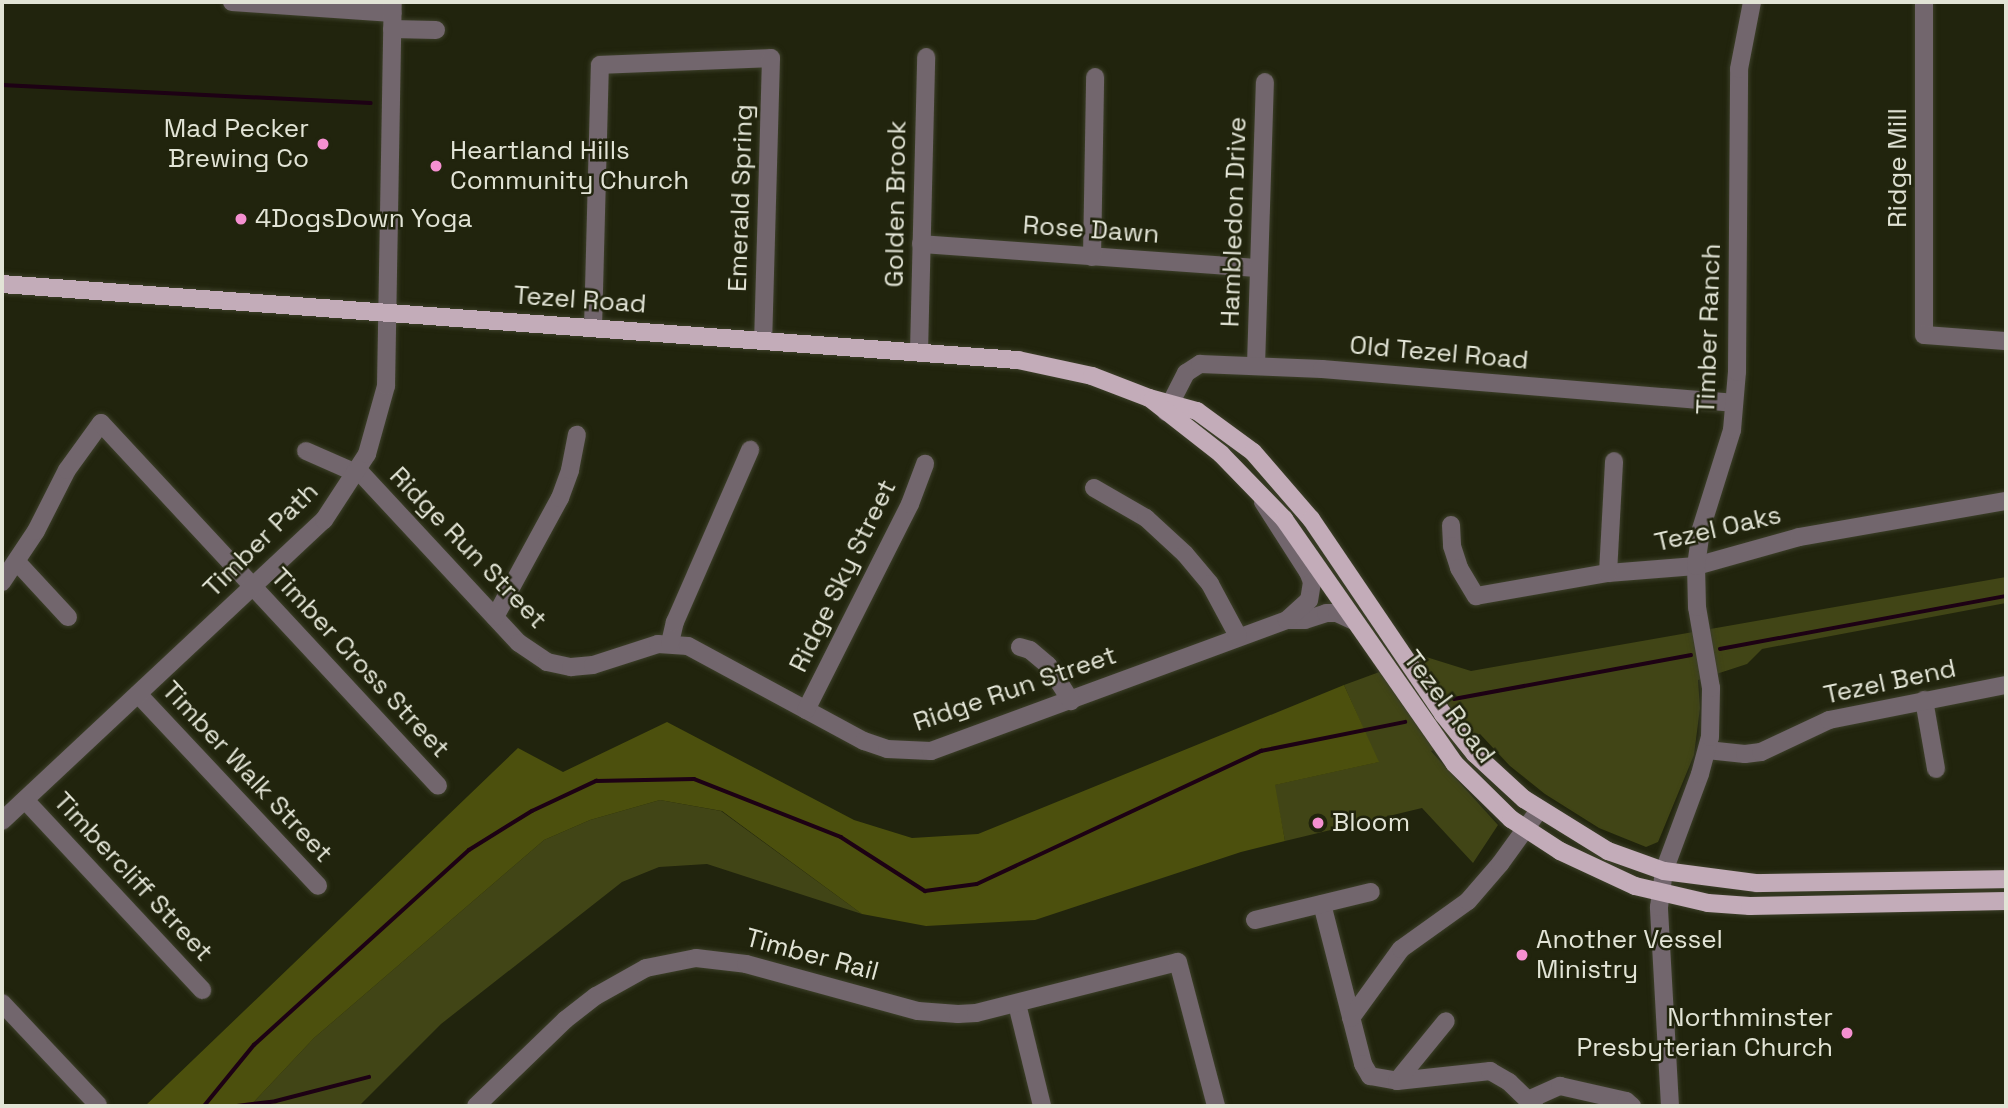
<!DOCTYPE html>
<style>
body{margin:0}
#map{position:relative;width:2008px;height:1108px;overflow:hidden;background:#21240d;font-family:"Space Grotesk",sans-serif}
div>[style]{position:absolute}
.green>*{inset:0;background:#414516}
.forest>*{inset:0;background:#4c500d}
.stream>*{height:3.5px;margin:-1.75px;padding:0 1.75px;transform-origin:1.75px;border-radius:1.75px;background:#1d0114}
.roads{filter:drop-shadow(0 0 2px #3c3f29) drop-shadow(0 0 2px #3c3f29)}
.minor>*{height:18px;margin:-9px;padding:0 9px;transform-origin:9px;border-radius:9px;background:#72666d}
.major>*{height:18px;margin:-9px;padding:0 9px;transform-origin:9px;border-radius:9px;background:#c3acb9}
.dots>*{width:19px;height:19px;translate:-50% -50%;box-sizing:border-box;border:4px solid #21240d;border-radius:50%}
span{translate:-50% -50%;white-space:nowrap;text-align:center;line-height:1.15;-webkit-text-stroke:5px #21240d;paint-order:stroke}
.poi-label{font-size:26px;color:#e2e4d6}
.right{translate:-100% -50%;text-align:right}
.left{translate:0 -50%;text-align:left}
.street-label{font-size:26px;color:#e2e4d6}
.frame{position:absolute;inset:0;border:4px solid #e2e4d6;pointer-events:none}
</style>
<div id="map">
<div class="green">
<div style="clip-path:polygon(2006px 577px,2006px 603px,1762px 649px,1747px 664px,1698px 680px,1700px 708px,1694px 755px,1658px 842px,1646px 847px,1599px 828px,1545px 794px,1510px 766px,1480px 734px,1431px 751px,1498px 825px,1473px 863px,1422px 808px,1285px 841px,1274px 785px,1378px 762px,1344px 685px,1423px 656px,1471px 671px)"></div>
<div style="clip-path:polygon(660px 800px,721px 811px,862px 914px,707px 864px,659px 867px,622px 882px,441px 1024px,359px 1106px,250px 1106px,314px 1038px,544px 840px,590px 820px)"></div>
</div>
<div class="forest">
<div style="clip-path:polygon(1344px 685px,1379px 762px,1275px 785px,1285px 841px,1241px 852px,1035px 920px,926px 926px,862px 914px,722px 811px,660px 800px,590px 820px,544px 840px,314px 1038px,250px 1106px,145px 1106px,518px 748px,563px 772px,667px 722px,854px 820px,912px 838px,978px 834px)"></div>
</div>
<div class="stream">
<div style="left:2px;top:85px;width:369px;rotate:2.8deg"></div>
<div style="left:1720px;top:649px;width:291px;rotate:-10.5deg"></div>
<div style="left:1454px;top:699px;width:241px;rotate:-10.5deg"></div>
<div style="left:204px;top:1106px;width:79px;rotate:-50.7deg"></div>
<div style="left:254px;top:1045px;width:290px;rotate:-42.2deg"></div>
<div style="left:469px;top:850px;width:74px;rotate:-31.8deg"></div>
<div style="left:532px;top:811px;width:71px;rotate:-25.1deg"></div>
<div style="left:596px;top:781px;width:98px;rotate:-1.2deg"></div>
<div style="left:694px;top:779px;width:158px;rotate:21.5deg"></div>
<div style="left:841px;top:837px;width:100px;rotate:32.7deg"></div>
<div style="left:925px;top:891px;width:52px;rotate:-7.7deg"></div>
<div style="left:977px;top:884px;width:314px;rotate:-25.1deg"></div>
<div style="left:1261px;top:751px;width:147px;rotate:-11.4deg"></div>
<div style="left:237px;top:1106px;width:39px;rotate:-7deg"></div>
<div style="left:276px;top:1101px;width:96px;rotate:-14.5deg"></div>
</div>
<div class="roads">
<div class="minor">
<div style="left:232px;top:2px;width:161px;rotate:3.9deg"></div>
<div style="left:1924px;top:2px;width:333px;rotate:90deg"></div>
<div style="left:1924px;top:335px;width:82px;rotate:4.2deg"></div>
<div style="left:392px;top:29px;width:44px;rotate:1.3deg"></div>
<div style="left:921px;top:244px;width:338px;rotate:4.1deg"></div>
<div style="left:1092px;top:257px;width:180px;rotate:-89deg"></div>
<div style="left:593px;top:328px;width:263px;rotate:-88.5deg"></div>
<div style="left:600px;top:65px;width:171px;rotate:-2.3deg"></div>
<div style="left:771px;top:58px;width:282px;rotate:91.6deg"></div>
<div style="left:919px;top:352px;width:295px;rotate:-88.6deg"></div>
<div style="left:1256px;top:365px;width:283px;rotate:-88.2deg"></div>
<div style="left:1166px;top:412px;width:44px;rotate:-62.9deg"></div>
<div style="left:1186px;top:373px;width:17px;rotate:-33deg"></div>
<div style="left:1200px;top:364px;width:122px;rotate:2.3deg"></div>
<div style="left:1322px;top:369px;width:412px;rotate:4.7deg"></div>
<div style="left:306px;top:451px;width:55px;rotate:23.7deg"></div>
<div style="left:358px;top:470px;width:236px;rotate:47.1deg"></div>
<div style="left:519px;top:643px;width:34px;rotate:34deg"></div>
<div style="left:547px;top:662px;width:25px;rotate:12deg"></div>
<div style="left:571px;top:667px;width:22px;rotate:-5deg"></div>
<div style="left:593px;top:665px;width:68px;rotate:-17.9deg"></div>
<div style="left:658px;top:644px;width:30px;rotate:4deg"></div>
<div style="left:688px;top:646px;width:200px;rotate:28.4deg"></div>
<div style="left:864px;top:741px;width:24px;rotate:19deg"></div>
<div style="left:887px;top:749px;width:44px;rotate:2.6deg"></div>
<div style="left:931px;top:751px;width:379px;rotate:-20.2deg"></div>
<div style="left:1287px;top:620px;width:18px"></div>
<div style="left:1305px;top:620px;width:22px;rotate:-18deg"></div>
<div style="left:1326px;top:613px;width:11px"></div>
<div style="left:1337px;top:613px;width:19px;rotate:25deg"></div>
<div style="left:1094px;top:488px;width:60px;rotate:30deg"></div>
<div style="left:1146px;top:518px;width:53px;rotate:42.7deg"></div>
<div style="left:1185px;top:554px;width:39px;rotate:50deg"></div>
<div style="left:1210px;top:584px;width:59px;rotate:61.7deg"></div>
<div style="left:1263px;top:502px;width:83px;rotate:57.3deg"></div>
<div style="left:1308px;top:572px;width:11px;rotate:68deg"></div>
<div style="left:1312px;top:582px;width:18px;rotate:99deg"></div>
<div style="left:1309px;top:600px;width:30px;rotate:138deg"></div>
<div style="left:1451px;top:525px;width:21px;rotate:87deg"></div>
<div style="left:1452px;top:546px;width:23px;rotate:72deg"></div>
<div style="left:1459px;top:568px;width:33px;rotate:59deg"></div>
<div style="left:1476px;top:596px;width:134px;rotate:-9.9deg"></div>
<div style="left:1608px;top:573px;width:88px;rotate:-4.5deg"></div>
<div style="left:1696px;top:566px;width:107px;rotate:-15.7deg"></div>
<div style="left:1799px;top:537px;width:210px;rotate:-9.9deg"></div>
<div style="left:17px;top:562px;width:75px;rotate:47.2deg"></div>
<div style="left:1608px;top:573px;width:112px;rotate:-86.9deg"></div>
<div style="left:2px;top:582px;width:61px;rotate:-56.3deg"></div>
<div style="left:36px;top:531px;width:68px;rotate:-63.1deg"></div>
<div style="left:67px;top:470px;width:58px;rotate:-54.1deg"></div>
<div style="left:101px;top:423px;width:495px;rotate:47.1deg"></div>
<div style="left:495px;top:617px;width:136px;rotate:-61.4deg"></div>
<div style="left:560px;top:498px;width:30px;rotate:-70deg"></div>
<div style="left:570px;top:470px;width:36px;rotate:-79deg"></div>
<div style="left:670px;top:643px;width:22px;rotate:-77deg"></div>
<div style="left:675px;top:622px;width:188px;rotate:-66.4deg"></div>
<div style="left:1020px;top:647px;width:10px;rotate:17deg"></div>
<div style="left:1030px;top:650px;width:23px;rotate:40deg"></div>
<div style="left:1048px;top:665px;width:43px;rotate:57.4deg"></div>
<div style="left:138px;top:694px;width:263px;rotate:46.8deg"></div>
<div style="left:1924px;top:700px;width:70px;rotate:80.1deg"></div>
<div style="left:806px;top:710px;width:231px;rotate:-63.2deg"></div>
<div style="left:910px;top:504px;width:43px;rotate:-69.4deg"></div>
<div style="left:1707px;top:750px;width:38px;rotate:6deg"></div>
<div style="left:1745px;top:754px;width:16px;rotate:-7deg"></div>
<div style="left:1761px;top:752px;width:75px;rotate:-25.2deg"></div>
<div style="left:1829px;top:720px;width:180px;rotate:-11.2deg"></div>
<div style="left:25px;top:800px;width:260px;rotate:47deg"></div>
<div style="left:2px;top:821px;width:441px;rotate:-43.1deg"></div>
<div style="left:324px;top:520px;width:79px;rotate:-56.9deg"></div>
<div style="left:367px;top:454px;width:71px;rotate:-74.4deg"></div>
<div style="left:386px;top:386px;width:384px;rotate:-89deg"></div>
<div style="left:1322px;top:904px;width:165px;rotate:75.6deg"></div>
<div style="left:1363px;top:1064px;width:14px;rotate:60deg"></div>
<div style="left:1370px;top:1076px;width:27px;rotate:10deg"></div>
<div style="left:1397px;top:1081px;width:94px;rotate:-6.1deg"></div>
<div style="left:1490px;top:1071px;width:22px;rotate:30deg"></div>
<div style="left:1509px;top:1082px;width:35px;rotate:44deg"></div>
<div style="left:1255px;top:920px;width:119px;rotate:-13.6deg"></div>
<div style="left:2px;top:1003px;width:140px;rotate:46.7deg"></div>
<div style="left:1017px;top:1004px;width:105px;rotate:76.2deg"></div>
<div style="left:1351px;top:1018px;width:85px;rotate:-54.1deg"></div>
<div style="left:1401px;top:949px;width:82px;rotate:-35.6deg"></div>
<div style="left:1468px;top:901px;width:49px;rotate:-49.1deg"></div>
<div style="left:1500px;top:864px;width:67px;rotate:-54.2deg"></div>
<div style="left:1397px;top:1081px;width:77px;rotate:-50.8deg"></div>
<div style="left:1528px;top:1100px;width:35px;rotate:-24deg"></div>
<div style="left:1560px;top:1086px;width:68px;rotate:12.8deg"></div>
<div style="left:1626px;top:1101px;width:8px;rotate:40deg"></div>
<div style="left:476px;top:1106px;width:124px;rotate:-44deg"></div>
<div style="left:565px;top:1020px;width:39px;rotate:-38deg"></div>
<div style="left:596px;top:996px;width:57px;rotate:-29.2deg"></div>
<div style="left:646px;top:968px;width:51px;rotate:-11.3deg"></div>
<div style="left:696px;top:958px;width:50px;rotate:6.8deg"></div>
<div style="left:746px;top:964px;width:178px;rotate:15.3deg"></div>
<div style="left:918px;top:1011px;width:40px;rotate:4.3deg"></div>
<div style="left:958px;top:1014px;width:18px;rotate:-3deg"></div>
<div style="left:976px;top:1013px;width:208px;rotate:-14.2deg"></div>
<div style="left:1178px;top:962px;width:149px;rotate:75.2deg"></div>
<div style="left:1670px;top:1106px;width:199px;rotate:-93.2deg"></div>
<div style="left:1659px;top:907px;width:36px;rotate:-82deg"></div>
<div style="left:1664px;top:871px;width:103px;rotate:-69.6deg"></div>
<div style="left:1700px;top:774px;width:38px;rotate:-75deg"></div>
<div style="left:1710px;top:737px;width:49px;rotate:-88.8deg"></div>
<div style="left:1711px;top:688px;width:82px;rotate:-99.8deg"></div>
<div style="left:1697px;top:607px;width:41px;rotate:-91.4deg"></div>
<div style="left:1696px;top:566px;width:37px;rotate:-82deg"></div>
<div style="left:1701px;top:529px;width:104px;rotate:-72.6deg"></div>
<div style="left:1732px;top:430px;width:58px;rotate:-85.1deg"></div>
<div style="left:1737px;top:372px;width:303px;rotate:-89.6deg"></div>
<div style="left:1739px;top:69px;width:68px;rotate:-79deg"></div>
</div>
<div class="major">
<div style="left:2px;top:284px;width:1019px;rotate:4.28deg"></div>
<div style="left:1018px;top:360px;width:76px;rotate:12.2deg"></div>
<div style="left:1092px;top:376px;width:61px;rotate:21.1deg"></div>
<div style="left:1149px;top:398px;width:50px;rotate:15.2deg"></div>
<div style="left:1197px;top:411px;width:69px;rotate:36.2deg"></div>
<div style="left:1253px;top:452px;width:89px;rotate:49.1deg"></div>
<div style="left:1311px;top:519px;width:235px;rotate:55.9deg"></div>
<div style="left:1443px;top:714px;width:51px;rotate:51.3deg"></div>
<div style="left:1475px;top:754px;width:67px;rotate:42.6deg"></div>
<div style="left:1524px;top:799px;width:99px;rotate:31.8deg"></div>
<div style="left:1608px;top:851px;width:59px;rotate:19.7deg"></div>
<div style="left:1664px;top:871px;width:94px;rotate:7.4deg"></div>
<div style="left:1757px;top:883px;width:249px;rotate:-0.9deg"></div>
<div style="left:1152px;top:400px;width:88px;rotate:38deg"></div>
<div style="left:1221px;top:454px;width:91px;rotate:45.9deg"></div>
<div style="left:1284px;top:519px;width:297px;rotate:55.1deg"></div>
<div style="left:1454px;top:763px;width:80px;rotate:44.5deg"></div>
<div style="left:1511px;top:819px;width:59px;rotate:33.1deg"></div>
<div style="left:1560px;top:851px;width:83px;rotate:25deg"></div>
<div style="left:1635px;top:886px;width:75px;rotate:13.1deg"></div>
<div style="left:1708px;top:903px;width:42px;rotate:4.1deg"></div>
<div style="left:1750px;top:906px;width:256px;rotate:-1.1deg"></div>
</div>
</div>
<div class="dots">
<div style="left:323px;top:144px;background:#f590d1"></div>
<div style="left:436px;top:166px;background:#f590d1"></div>
<div style="left:241px;top:219px;background:#f590d1"></div>
<div style="left:1318px;top:823px;background:#f590d1"></div>
<div style="left:1522px;top:955px;background:#f590d1"></div>
<div style="left:1847px;top:1033px;background:#f590d1"></div>
</div>
<div class="poi-label">
<span class="right" style="left:309px;top:144px">Mad Pecker<br>Brewing Co</span>
<span class="left" style="left:450px;top:166px">Heartland Hills<br>Community Church</span>
<span class="left" style="left:255px;top:219px">4DogsDown Yoga</span>
<span class="left" style="left:1332px;top:823px">Bloom</span>
<span class="left" style="left:1536px;top:955px">Another Vessel<br>Ministry</span>
<span class="right" style="left:1833px;top:1033px">Northminster<br>Presbyterian Church</span>
</div>
<div class="street-label">
<span style="left:1898px;top:168px;rotate:-90deg">Ridge Mill</span>
<span style="left:741px;top:198px;rotate:-88deg">Emerald Spring</span>
<span style="left:896px;top:204px;rotate:-89deg">Golden Brook</span>
<span style="left:1234px;top:222px;rotate:-88deg">Hambledon Drive</span>
<span style="left:1091px;top:230px;rotate:4deg">Rose Dawn</span>
<span style="left:580px;top:300px;rotate:4deg">Tezel Road</span>
<span style="left:1709px;top:329px;rotate:-88deg">Timber Ranch</span>
<span style="left:1439px;top:353px;rotate:5deg">Old Tezel Road</span>
<span style="left:1718px;top:529px;rotate:-13deg">Tezel Oaks</span>
<span style="left:261px;top:540px;rotate:-45deg">Timber Path</span>
<span style="left:468px;top:548px;rotate:46deg">Ridge Run Street</span>
<span style="left:843px;top:576px;rotate:-64deg">Ridge Sky Street</span>
<span style="left:360px;top:663px;rotate:47deg">Timber Cross Street</span>
<span style="left:1890px;top:682px;rotate:-12deg">Tezel Bend</span>
<span style="left:1015px;top:689px;rotate:-19deg">Ridge Run Street</span>
<span style="left:1449px;top:707px;rotate:53deg">Tezel Road</span>
<span style="left:247px;top:772px;rotate:47deg">Timber Walk Street</span>
<span style="left:133px;top:877px;rotate:47deg">Timbercliff Street</span>
<span style="left:812px;top:955px;rotate:15deg">Timber Rail</span>
</div>
<div class="frame"></div>
</div>
